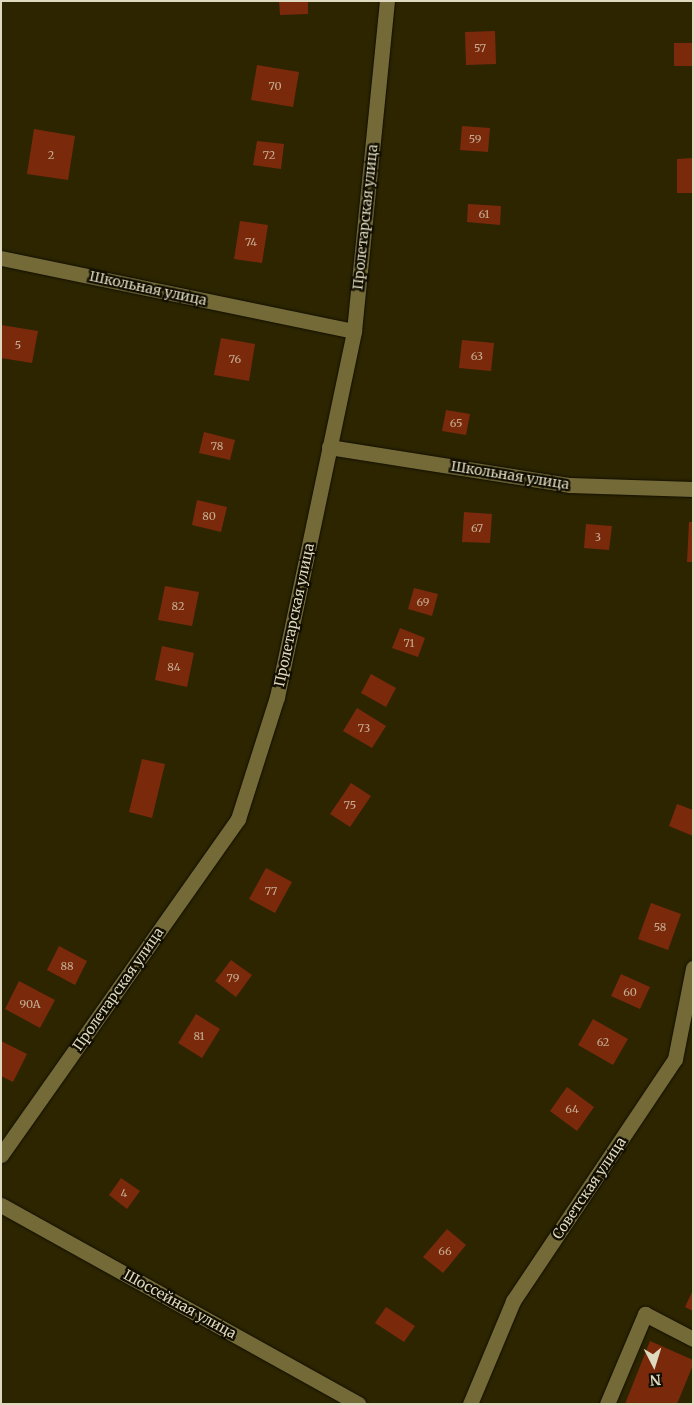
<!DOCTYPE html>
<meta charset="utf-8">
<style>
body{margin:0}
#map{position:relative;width:694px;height:1405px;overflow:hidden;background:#2c2500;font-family:Merriweather,serif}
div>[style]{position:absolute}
.building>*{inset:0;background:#7a2a0b}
.roads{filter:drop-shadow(0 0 1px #130e00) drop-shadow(0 0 1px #130e00)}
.minor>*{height:15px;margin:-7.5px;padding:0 7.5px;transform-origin:7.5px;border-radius:7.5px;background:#736a37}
span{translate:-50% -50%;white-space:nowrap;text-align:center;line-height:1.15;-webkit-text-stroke:4.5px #120e00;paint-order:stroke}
.number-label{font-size:11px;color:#c5ad92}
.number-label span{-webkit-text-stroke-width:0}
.street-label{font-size:14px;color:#ded9bf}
.frame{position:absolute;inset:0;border:2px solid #ded9bf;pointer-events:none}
.north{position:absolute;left:629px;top:1340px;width:50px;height:50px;-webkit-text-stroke:4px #120e00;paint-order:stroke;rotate:175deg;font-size:14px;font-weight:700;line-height:20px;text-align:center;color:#ded9bf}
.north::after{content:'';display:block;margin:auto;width:18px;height:22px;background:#ded9bf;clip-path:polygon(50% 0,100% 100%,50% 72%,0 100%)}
</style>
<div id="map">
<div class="building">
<div style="clip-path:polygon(279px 1px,308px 1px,308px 14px,280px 15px)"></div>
<div style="clip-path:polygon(495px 31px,496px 64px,466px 65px,465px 32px)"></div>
<div style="clip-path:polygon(674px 43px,693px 43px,693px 66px,674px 66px)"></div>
<div style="clip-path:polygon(257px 65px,299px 72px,293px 107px,251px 100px)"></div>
<div style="clip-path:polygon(462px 126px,490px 128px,488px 152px,460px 150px)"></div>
<div style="clip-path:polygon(34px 129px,75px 136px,68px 180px,27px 174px)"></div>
<div style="clip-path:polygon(257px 141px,284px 144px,281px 169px,253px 165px)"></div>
<div style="clip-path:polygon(693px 158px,693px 193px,677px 193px,677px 159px)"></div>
<div style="clip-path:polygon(468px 204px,501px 206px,500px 225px,467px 222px)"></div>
<div style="clip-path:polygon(240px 221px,268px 225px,262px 263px,234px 259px)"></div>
<div style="clip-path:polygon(1px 325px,38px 331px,32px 363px,1px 358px)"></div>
<div style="clip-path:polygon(221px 338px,255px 344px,249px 381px,214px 375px)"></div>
<div style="clip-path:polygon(462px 340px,494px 343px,491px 371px,459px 368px)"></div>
<div style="clip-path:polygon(446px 410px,470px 414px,466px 435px,442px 431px)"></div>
<div style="clip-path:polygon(204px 432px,235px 440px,230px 460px,199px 453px)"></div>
<div style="clip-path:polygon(197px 500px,227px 507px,221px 532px,192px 525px)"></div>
<div style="clip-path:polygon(464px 512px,492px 514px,490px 543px,462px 542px)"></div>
<div style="clip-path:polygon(689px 522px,693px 522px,693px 562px,687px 562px)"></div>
<div style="clip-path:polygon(586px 524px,612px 526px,609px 550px,584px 548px)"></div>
<div style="clip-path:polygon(165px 586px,199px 592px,192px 626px,158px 620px)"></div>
<div style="clip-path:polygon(414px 588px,438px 594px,432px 616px,408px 609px)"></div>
<div style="clip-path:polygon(400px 628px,425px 638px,418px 657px,392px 648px)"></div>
<div style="clip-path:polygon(162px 646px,194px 653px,187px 687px,155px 680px)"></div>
<div style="clip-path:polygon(371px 674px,396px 688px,386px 707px,361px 693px)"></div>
<div style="clip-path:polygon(357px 708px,386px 726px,372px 748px,343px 731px)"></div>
<div style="clip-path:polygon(142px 759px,165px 764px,152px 818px,129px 812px)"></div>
<div style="clip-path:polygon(351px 783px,371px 796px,350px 827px,330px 814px)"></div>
<div style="clip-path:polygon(677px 804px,693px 810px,693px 836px,669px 826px)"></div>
<div style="clip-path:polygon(266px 868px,292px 882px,275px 913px,249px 899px)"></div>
<div style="clip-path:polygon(651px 903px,681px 914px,668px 950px,638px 939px)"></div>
<div style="clip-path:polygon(59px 946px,87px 961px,75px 985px,47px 970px)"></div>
<div style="clip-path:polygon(231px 960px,252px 975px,236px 997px,215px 981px)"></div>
<div style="clip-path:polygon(621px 974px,650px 987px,640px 1009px,611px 996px)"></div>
<div style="clip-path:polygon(19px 981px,55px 1000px,40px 1028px,5px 1009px)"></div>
<div style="clip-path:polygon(196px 1014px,220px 1029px,202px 1058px,178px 1043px)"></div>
<div style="clip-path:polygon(593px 1019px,628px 1039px,613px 1065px,578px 1045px)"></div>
<div style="clip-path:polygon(1px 1041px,27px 1054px,13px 1082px,1px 1076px)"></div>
<div style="clip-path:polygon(567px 1087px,594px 1107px,577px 1131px,550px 1111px)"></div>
<div style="clip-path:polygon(121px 1178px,140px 1191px,127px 1209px,109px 1195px)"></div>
<div style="clip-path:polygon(447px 1229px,466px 1245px,443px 1273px,423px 1257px)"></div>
<div style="clip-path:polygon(693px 1290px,693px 1311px,685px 1307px)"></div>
<div style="clip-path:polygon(386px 1307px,415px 1326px,404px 1342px,375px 1323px)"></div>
<div style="clip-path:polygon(650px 1341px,693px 1360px,693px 1365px,677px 1404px,625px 1404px)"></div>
</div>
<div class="roads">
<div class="minor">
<div style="left:1px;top:258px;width:360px;rotate:11.7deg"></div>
<div style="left:329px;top:447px;width:244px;rotate:9deg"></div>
<div style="left:570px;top:485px;width:123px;rotate:1.9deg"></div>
<div style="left:1px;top:1155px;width:411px;rotate:-54.8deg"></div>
<div style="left:238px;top:819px;width:128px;rotate:-72.3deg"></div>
<div style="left:277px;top:697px;width:374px;rotate:-78.1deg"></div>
<div style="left:354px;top:331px;width:332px;rotate:-84.3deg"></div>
<div style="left:1px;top:1205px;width:409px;rotate:29.1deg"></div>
<div style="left:470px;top:1404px;width:112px;rotate:-67.3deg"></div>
<div style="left:513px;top:1301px;width:291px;rotate:-56.2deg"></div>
<div style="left:675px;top:1059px;width:93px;rotate:-78.8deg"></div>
<div style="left:607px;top:1404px;width:98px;rotate:-67.1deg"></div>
<div style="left:645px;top:1314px;width:54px;rotate:27.5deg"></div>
</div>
</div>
<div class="number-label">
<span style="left:480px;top:48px">57</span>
<span style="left:275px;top:86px">70</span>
<span style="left:475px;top:139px">59</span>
<span style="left:51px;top:155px">2</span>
<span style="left:269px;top:155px">72</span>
<span style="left:484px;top:214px">61</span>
<span style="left:251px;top:242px">74</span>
<span style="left:18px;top:345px">5</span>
<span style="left:477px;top:356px">63</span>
<span style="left:235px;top:359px">76</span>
<span style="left:456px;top:423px">65</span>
<span style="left:217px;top:446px">78</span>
<span style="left:209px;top:516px">80</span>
<span style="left:477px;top:528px">67</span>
<span style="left:598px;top:537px">3</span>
<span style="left:423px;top:602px">69</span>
<span style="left:178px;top:606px">82</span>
<span style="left:409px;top:643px">71</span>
<span style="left:174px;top:667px">84</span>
<span style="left:364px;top:728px">73</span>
<span style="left:350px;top:805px">75</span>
<span style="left:271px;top:891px">77</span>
<span style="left:660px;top:927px">58</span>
<span style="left:67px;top:966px">88</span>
<span style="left:233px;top:978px">79</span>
<span style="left:630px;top:992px">60</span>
<span style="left:30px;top:1004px">90А</span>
<span style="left:199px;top:1036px">81</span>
<span style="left:603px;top:1042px">62</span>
<span style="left:572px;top:1109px">64</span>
<span style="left:124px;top:1193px">4</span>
<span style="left:445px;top:1251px">66</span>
</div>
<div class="street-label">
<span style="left:365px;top:217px;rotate:-84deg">Пролетарская улица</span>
<span style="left:148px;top:288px;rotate:12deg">Школьная улица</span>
<span style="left:510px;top:475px;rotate:9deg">Школьная улица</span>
<span style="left:294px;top:615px;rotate:-78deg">Пролетарская улица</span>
<span style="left:118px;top:989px;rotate:-55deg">Пролетарская улица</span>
<span style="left:589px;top:1188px;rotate:-56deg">Советская улица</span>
<span style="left:180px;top:1304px;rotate:29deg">Шоссейная улица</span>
</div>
<div class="frame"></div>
<div class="north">N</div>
</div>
